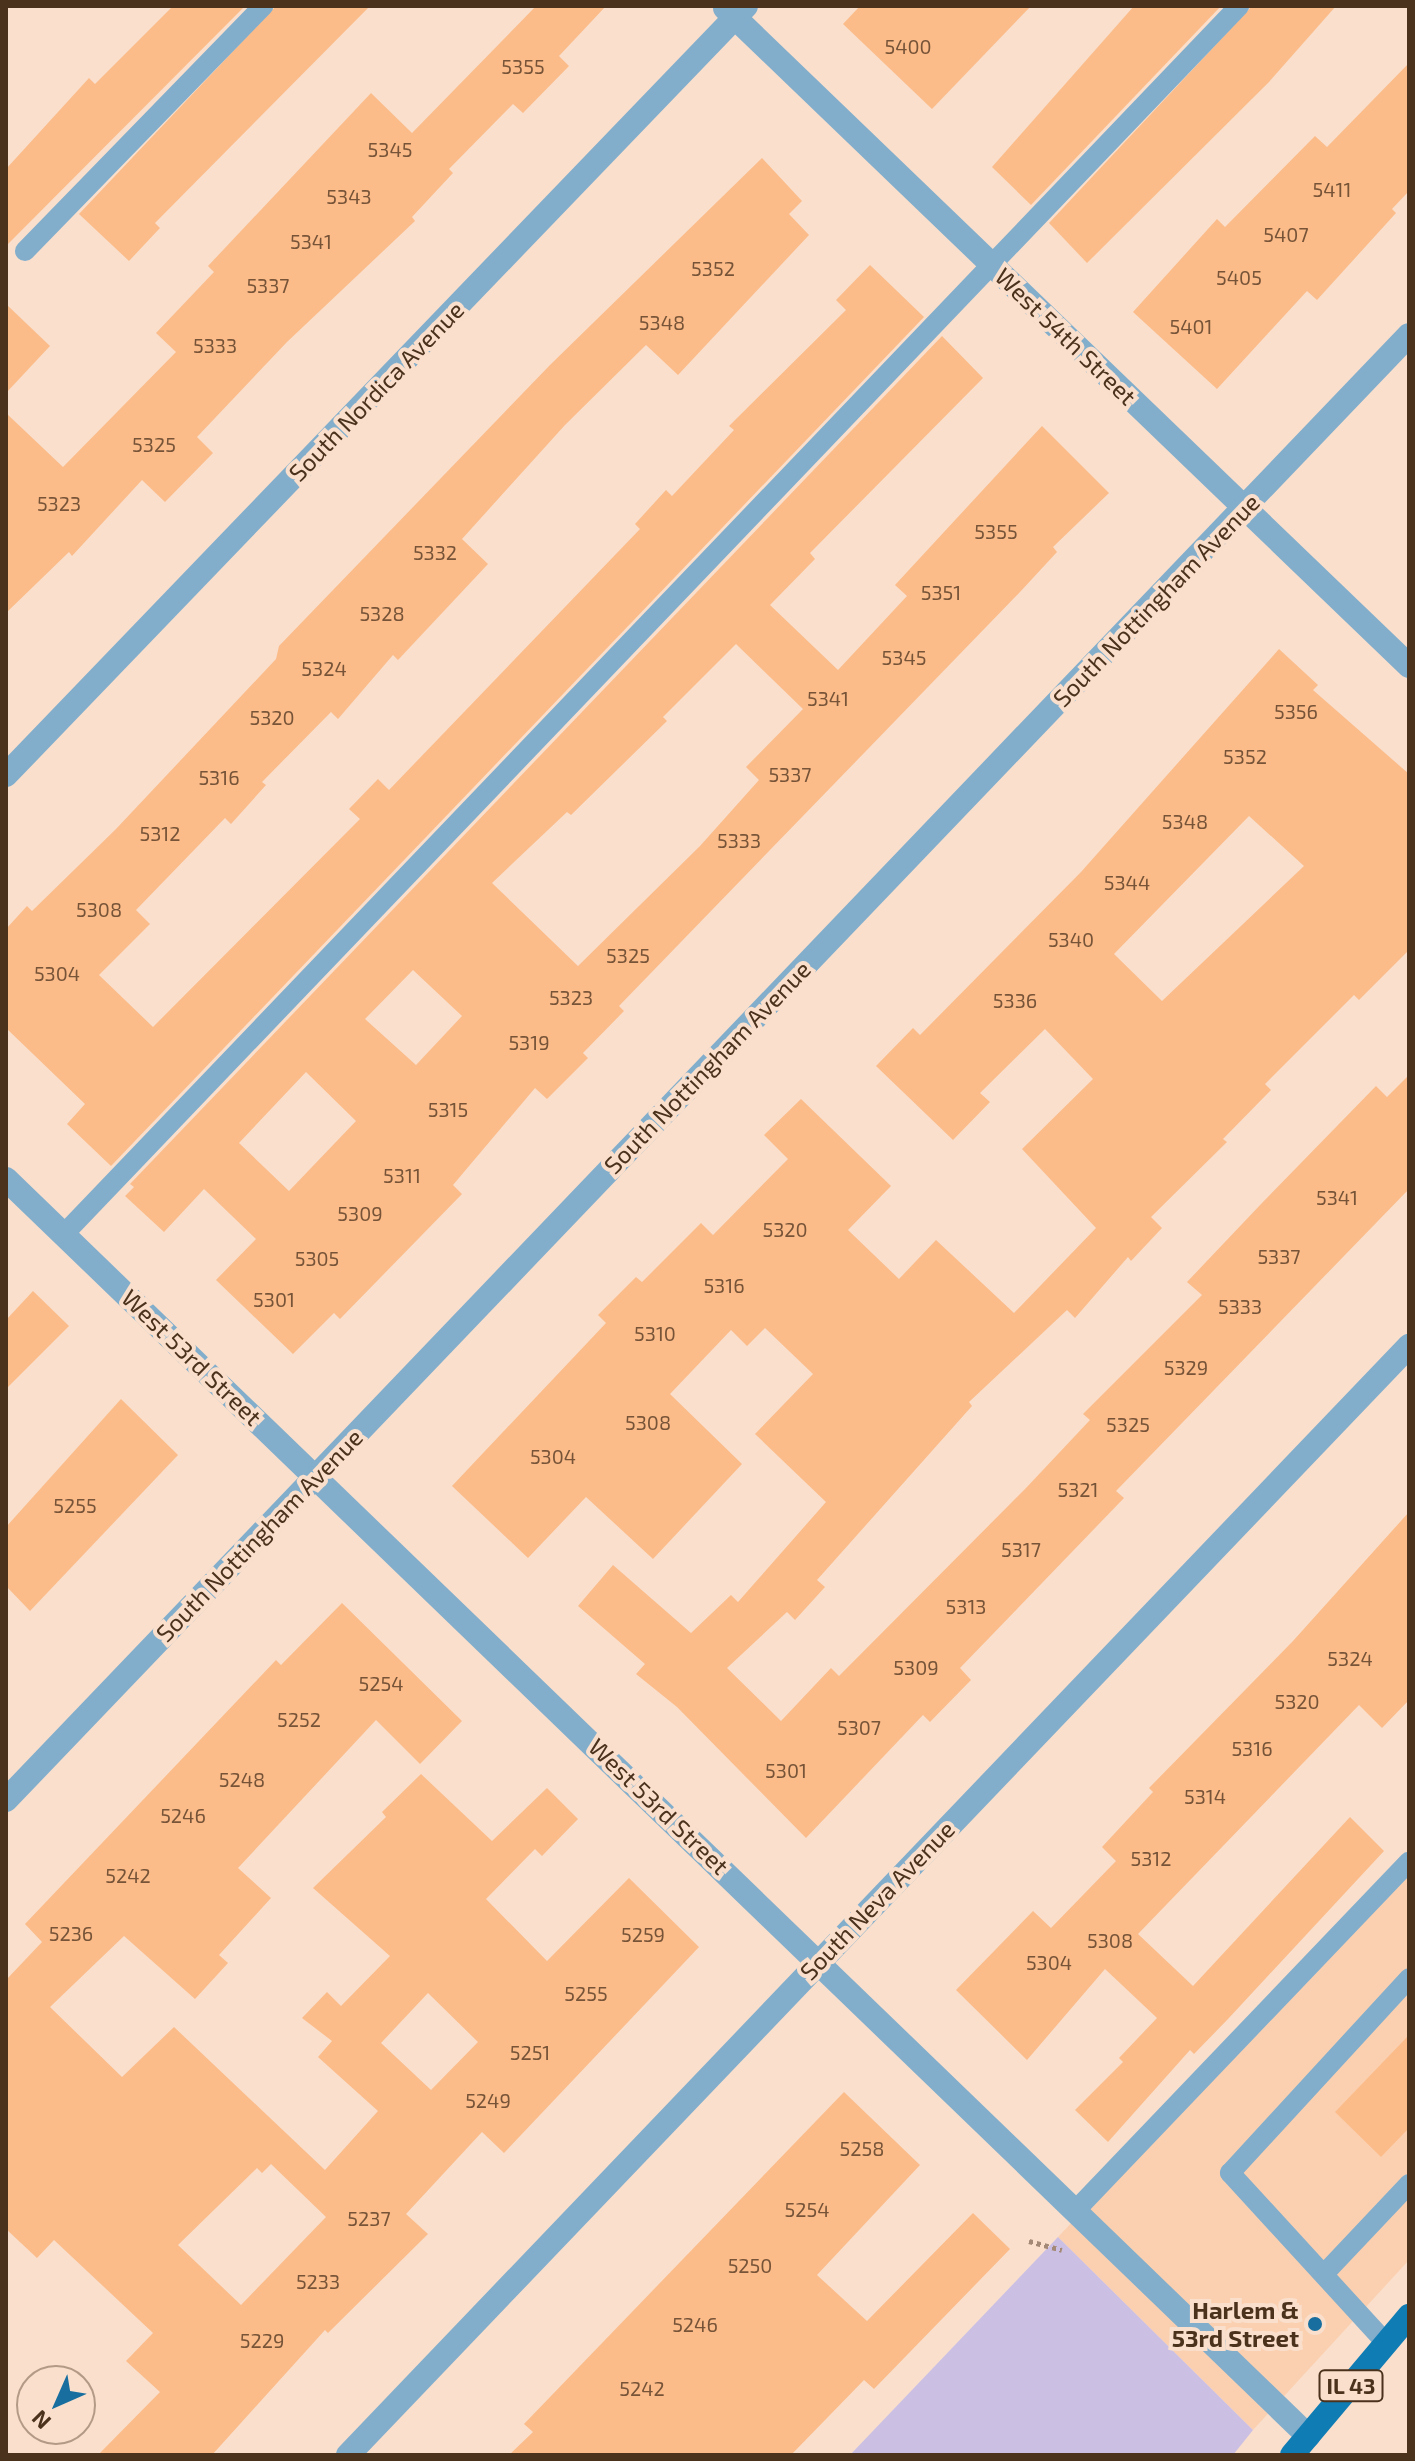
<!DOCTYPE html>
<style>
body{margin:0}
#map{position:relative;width:1415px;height:2461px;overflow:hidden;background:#f9dfcc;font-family:"Exo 2",sans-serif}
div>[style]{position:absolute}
.built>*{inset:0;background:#fbd0b0}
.green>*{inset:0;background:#cbc0e4}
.building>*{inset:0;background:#fbbc8a}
.path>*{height:5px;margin-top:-2.5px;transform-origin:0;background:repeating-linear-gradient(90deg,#a48a76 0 4px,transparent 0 8px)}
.lane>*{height:20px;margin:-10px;padding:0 10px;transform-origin:10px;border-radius:10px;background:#82aecc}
.street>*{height:24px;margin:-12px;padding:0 12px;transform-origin:12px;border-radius:12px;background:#82aecc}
.primary>*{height:24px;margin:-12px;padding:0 12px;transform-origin:12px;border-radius:12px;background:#107cb4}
.dots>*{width:22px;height:22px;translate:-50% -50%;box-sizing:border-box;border:4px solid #f9dfcc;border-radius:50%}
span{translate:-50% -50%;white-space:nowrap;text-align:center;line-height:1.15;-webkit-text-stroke:8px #f9dfcc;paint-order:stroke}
.number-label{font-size:20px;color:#775438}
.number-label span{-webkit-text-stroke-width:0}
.shield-label span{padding:2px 6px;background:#f9dfcc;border:2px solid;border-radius:6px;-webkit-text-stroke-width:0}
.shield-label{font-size:22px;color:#4b321d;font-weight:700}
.street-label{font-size:24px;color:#4b321d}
.poi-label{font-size:24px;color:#4b321d;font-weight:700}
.right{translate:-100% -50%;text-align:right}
.frame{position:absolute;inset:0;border:8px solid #4b321d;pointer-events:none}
.north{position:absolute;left:16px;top:2365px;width:80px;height:80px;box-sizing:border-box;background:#f9dfcc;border:2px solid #b39a86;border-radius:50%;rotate:225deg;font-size:22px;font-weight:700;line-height:32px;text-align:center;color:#4b321d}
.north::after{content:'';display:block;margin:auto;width:28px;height:36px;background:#186f9f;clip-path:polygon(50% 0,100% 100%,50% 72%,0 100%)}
</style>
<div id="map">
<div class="built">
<div style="clip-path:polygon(1409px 1867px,1409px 2260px,1253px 2430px,1058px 2237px)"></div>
</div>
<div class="green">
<div style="clip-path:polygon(1058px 2237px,1253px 2430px,1233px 2455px,850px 2455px)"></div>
</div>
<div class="building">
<div style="clip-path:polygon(173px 6px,245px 6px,6px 246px,6px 169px,89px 78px,95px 84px)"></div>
<div style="clip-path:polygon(276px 6px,370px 6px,155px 223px,160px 228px,129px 261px,79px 214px)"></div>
<div style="clip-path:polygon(536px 6px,606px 6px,559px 56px,569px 66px,523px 113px,513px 104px,449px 169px,453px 173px,412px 217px,415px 221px,287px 342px,197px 437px,213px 453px,165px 502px,142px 480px,72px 556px,69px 552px,6px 613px,6px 413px,63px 467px,176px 352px,156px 333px,214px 272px,208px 266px,371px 93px,412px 133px)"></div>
<div style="clip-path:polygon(860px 6px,1031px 6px,932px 109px,843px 24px)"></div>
<div style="clip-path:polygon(1134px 6px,1221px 6px,1031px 205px,992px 167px)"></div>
<div style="clip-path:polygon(1252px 6px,1336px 6px,1269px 82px,1087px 263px,1049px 223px)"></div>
<div style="clip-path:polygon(1409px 63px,1409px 191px,1392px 209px,1396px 213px,1317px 300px,1307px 291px,1217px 389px,1133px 312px,1217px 219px,1225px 227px,1315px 136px,1327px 147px)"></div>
<div style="clip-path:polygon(762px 158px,802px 201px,789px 214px,809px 235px,678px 375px,646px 345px,565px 425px,462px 539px,488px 564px,398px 660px,393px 655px,338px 719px,331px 712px,262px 782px,266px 785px,231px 824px,225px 818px,136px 910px,150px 924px,99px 975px,153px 1027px,360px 819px,349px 809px,378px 779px,389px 790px,640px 529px,635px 524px,666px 490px,672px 496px,734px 430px,729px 426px,846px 310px,836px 300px,870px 265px,924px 317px,111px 1166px,67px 1124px,85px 1104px,6px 1028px,6px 929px,27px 906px,32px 911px,116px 829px,276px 659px,279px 646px,550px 365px)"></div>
<div style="clip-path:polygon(6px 304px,50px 346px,6px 393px)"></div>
<div style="clip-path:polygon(evenodd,942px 336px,983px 378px,810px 553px,815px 559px,770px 605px,838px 670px,907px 596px,895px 585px,1042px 426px,1109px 493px,1053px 547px,1057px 552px,1020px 592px,619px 1006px,624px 1011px,583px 1053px,588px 1058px,547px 1099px,535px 1088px,453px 1185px,462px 1194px,340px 1319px,334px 1313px,293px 1354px,216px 1280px,256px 1239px,204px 1189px,164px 1232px,125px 1196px,134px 1187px,130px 1184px,942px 336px,736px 644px,803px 709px,746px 767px,759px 780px,700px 846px,578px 966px,492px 883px,567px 812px,571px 815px,667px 721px,663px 717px,736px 644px,942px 336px,413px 970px,462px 1016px,416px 1065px,365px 1019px,413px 970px,942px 336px,306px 1072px,356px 1121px,289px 1191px,239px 1143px,306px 1072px)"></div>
<div style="clip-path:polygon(evenodd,1279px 649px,1318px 685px,1313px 690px,1409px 774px,1409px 950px,1359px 1000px,1354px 995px,1265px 1084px,1271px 1090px,1223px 1139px,1227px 1142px,1151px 1217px,1162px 1228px,1131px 1261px,1128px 1257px,1075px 1318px,1067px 1310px,969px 1402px,972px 1406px,817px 1580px,825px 1587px,795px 1620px,787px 1612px,727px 1668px,781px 1721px,831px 1668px,839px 1676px,1026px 1488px,1090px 1420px,1083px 1414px,1202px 1295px,1187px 1282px,1262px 1203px,1376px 1086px,1387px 1097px,1409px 1075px,1409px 1189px,1116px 1491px,1124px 1498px,960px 1668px,971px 1680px,930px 1722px,923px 1715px,806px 1838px,677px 1707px,636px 1674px,645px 1664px,578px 1606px,613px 1565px,691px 1633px,731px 1595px,738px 1602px,826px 1502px,755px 1434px,813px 1374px,765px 1328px,747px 1346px,731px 1330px,670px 1394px,742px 1464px,653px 1559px,586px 1497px,528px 1558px,452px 1486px,606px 1323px,598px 1315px,636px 1277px,642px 1282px,701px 1223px,713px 1235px,788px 1159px,764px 1135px,801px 1099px,891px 1186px,848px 1230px,899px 1279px,936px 1240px,1014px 1313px,1096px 1228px,1022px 1149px,1093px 1079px,1045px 1029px,980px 1093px,990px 1102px,953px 1140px,876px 1066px,913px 1028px,920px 1035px,1081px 872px,1279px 649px,1249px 816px,1304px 866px,1162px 1001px,1114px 954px,1249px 816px)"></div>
<div style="clip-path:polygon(33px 1291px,69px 1326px,6px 1389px,6px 1320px)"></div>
<div style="clip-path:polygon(121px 1399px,178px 1455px,30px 1611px,6px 1586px,6px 1527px)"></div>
<div style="clip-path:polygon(1409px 1512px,1409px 1700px,1382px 1728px,1359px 1705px,1138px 1934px,1193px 1986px,1350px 1817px,1384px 1851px,1228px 2019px,1194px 2054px,1190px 2050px,1108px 2142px,1075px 2110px,1123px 2062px,1119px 2058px,1157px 2018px,1105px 1969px,1027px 2060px,956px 1990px,1033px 1911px,1051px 1928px,1116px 1861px,1102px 1847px,1153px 1792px,1149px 1788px,1293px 1641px)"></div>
<div style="clip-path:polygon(evenodd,342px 1603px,462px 1721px,420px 1764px,376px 1720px,238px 1868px,271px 1898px,219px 1955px,228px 1963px,195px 1999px,124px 1936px,50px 2007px,122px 2077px,174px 2027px,325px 2170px,378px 2111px,318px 2057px,332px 2041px,302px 2018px,327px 1992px,341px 2006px,390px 1956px,313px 1888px,386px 1817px,382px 1812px,421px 1774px,492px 1841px,547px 1788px,578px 1819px,542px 1856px,535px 1849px,486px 1899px,547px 1961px,629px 1878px,699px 1947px,504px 2153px,482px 2132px,406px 2214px,428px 2234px,328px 2333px,325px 2330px,212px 2455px,98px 2455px,160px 2392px,126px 2361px,153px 2333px,54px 2240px,37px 2258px,6px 2229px,6px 1980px,42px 1942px,25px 1924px,276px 1660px,281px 1665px,342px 1603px,428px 1993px,478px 2042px,431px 2090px,381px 2043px,428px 1993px,342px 1603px,271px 2164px,326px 2217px,241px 2305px,178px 2245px,257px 2168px,262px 2173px,271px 2164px)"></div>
<div style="clip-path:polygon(1409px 2035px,1409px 2128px,1381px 2157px,1335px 2112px)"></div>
<div style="clip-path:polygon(844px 2092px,920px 2165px,817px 2275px,867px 2321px,973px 2213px,1010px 2249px,874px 2389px,864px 2380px,791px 2455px,509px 2455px,533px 2432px,524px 2424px)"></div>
</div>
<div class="path">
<div style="left:1029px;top:2241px;width:34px;rotate:15deg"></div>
</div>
<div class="lane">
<div style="left:25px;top:251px;width:342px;rotate:-45.8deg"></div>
<div style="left:64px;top:1234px;width:1700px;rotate:-46.26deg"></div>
<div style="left:1075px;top:2211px;width:483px;rotate:-46.3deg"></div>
<div style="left:1324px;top:2274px;width:124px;rotate:-46.6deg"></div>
<div style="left:1386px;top:2343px;width:231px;rotate:-132.5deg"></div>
<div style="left:1230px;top:2173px;width:265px;rotate:-47.4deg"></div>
</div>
<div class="street">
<div style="left:725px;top:8px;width:949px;rotate:43.89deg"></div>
<div style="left:6px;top:775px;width:1067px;rotate:-46.1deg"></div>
<div style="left:6px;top:1179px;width:1810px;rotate:43.99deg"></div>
<div style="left:6px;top:1800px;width:2028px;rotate:-46.24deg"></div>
<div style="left:348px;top:2455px;width:1535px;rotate:-46.27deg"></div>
</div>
<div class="primary">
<div style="left:1292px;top:2455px;width:182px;rotate:-49.9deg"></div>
</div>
<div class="dots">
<div style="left:1315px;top:2324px;background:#186f9f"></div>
</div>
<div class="number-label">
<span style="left:908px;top:46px">5400</span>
<span style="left:523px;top:66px">5355</span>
<span style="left:390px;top:149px">5345</span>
<span style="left:1332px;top:189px">5411</span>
<span style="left:349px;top:196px">5343</span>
<span style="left:1286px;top:234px">5407</span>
<span style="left:311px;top:241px">5341</span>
<span style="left:713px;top:268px">5352</span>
<span style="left:1239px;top:277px">5405</span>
<span style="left:268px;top:285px">5337</span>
<span style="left:662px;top:322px">5348</span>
<span style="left:1191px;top:326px">5401</span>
<span style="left:215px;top:345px">5333</span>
<span style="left:154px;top:444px">5325</span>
<span style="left:59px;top:503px">5323</span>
<span style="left:996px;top:531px">5355</span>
<span style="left:435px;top:552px">5332</span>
<span style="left:941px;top:592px">5351</span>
<span style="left:382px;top:613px">5328</span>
<span style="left:904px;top:657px">5345</span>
<span style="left:324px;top:668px">5324</span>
<span style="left:828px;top:698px">5341</span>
<span style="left:1296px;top:711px">5356</span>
<span style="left:272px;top:717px">5320</span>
<span style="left:1245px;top:756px">5352</span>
<span style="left:790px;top:774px">5337</span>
<span style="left:219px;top:777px">5316</span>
<span style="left:1185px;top:821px">5348</span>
<span style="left:160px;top:833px">5312</span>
<span style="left:739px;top:840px">5333</span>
<span style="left:1127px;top:882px">5344</span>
<span style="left:99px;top:909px">5308</span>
<span style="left:1071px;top:939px">5340</span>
<span style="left:628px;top:955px">5325</span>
<span style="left:57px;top:973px">5304</span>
<span style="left:571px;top:997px">5323</span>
<span style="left:1015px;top:1000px">5336</span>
<span style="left:529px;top:1042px">5319</span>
<span style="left:448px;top:1109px">5315</span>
<span style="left:402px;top:1175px">5311</span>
<span style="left:1337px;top:1197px">5341</span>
<span style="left:360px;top:1213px">5309</span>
<span style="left:785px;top:1229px">5320</span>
<span style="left:1279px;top:1256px">5337</span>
<span style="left:317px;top:1258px">5305</span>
<span style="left:724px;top:1285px">5316</span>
<span style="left:274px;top:1299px">5301</span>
<span style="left:1240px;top:1306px">5333</span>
<span style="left:655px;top:1333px">5310</span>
<span style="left:1186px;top:1367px">5329</span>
<span style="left:648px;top:1422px">5308</span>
<span style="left:1128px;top:1424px">5325</span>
<span style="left:553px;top:1456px">5304</span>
<span style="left:1078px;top:1489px">5321</span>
<span style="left:75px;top:1505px">5255</span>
<span style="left:1021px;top:1549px">5317</span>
<span style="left:966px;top:1606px">5313</span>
<span style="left:1350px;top:1658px">5324</span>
<span style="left:916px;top:1667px">5309</span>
<span style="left:381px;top:1683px">5254</span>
<span style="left:1297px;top:1701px">5320</span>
<span style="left:299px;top:1719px">5252</span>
<span style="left:859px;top:1727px">5307</span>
<span style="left:1252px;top:1748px">5316</span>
<span style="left:786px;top:1770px">5301</span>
<span style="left:242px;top:1779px">5248</span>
<span style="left:1205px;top:1796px">5314</span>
<span style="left:183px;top:1815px">5246</span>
<span style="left:1151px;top:1858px">5312</span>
<span style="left:128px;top:1875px">5242</span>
<span style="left:71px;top:1933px">5236</span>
<span style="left:643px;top:1934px">5259</span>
<span style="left:1110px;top:1940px">5308</span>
<span style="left:1049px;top:1962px">5304</span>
<span style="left:586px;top:1993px">5255</span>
<span style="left:530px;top:2052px">5251</span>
<span style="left:488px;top:2100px">5249</span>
<span style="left:862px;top:2148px">5258</span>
<span style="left:807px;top:2209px">5254</span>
<span style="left:369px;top:2218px">5237</span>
<span style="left:750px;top:2265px">5250</span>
<span style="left:318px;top:2281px">5233</span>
<span style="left:695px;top:2324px">5246</span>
<span style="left:262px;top:2340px">5229</span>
<span style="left:642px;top:2388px">5242</span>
</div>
<div class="shield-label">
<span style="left:1351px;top:2386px">IL 43</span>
</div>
<div class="street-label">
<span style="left:1066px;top:336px;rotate:44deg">West 54th Street</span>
<span style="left:376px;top:391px;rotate:-46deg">South Nordica Avenue</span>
<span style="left:1156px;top:600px;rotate:-46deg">South Nottingham Avenue</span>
<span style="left:707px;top:1067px;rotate:-46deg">South Nottingham Avenue</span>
<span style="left:192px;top:1357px;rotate:44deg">West 53rd Street</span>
<span style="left:259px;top:1535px;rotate:-46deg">South Nottingham Avenue</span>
<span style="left:659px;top:1806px;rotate:44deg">West 53rd Street</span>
<span style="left:877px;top:1900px;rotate:-46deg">South Neva Avenue</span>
</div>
<div class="poi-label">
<span class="right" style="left:1299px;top:2324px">Harlem &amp;<br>53rd Street</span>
</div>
<div class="frame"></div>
<div class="north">N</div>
</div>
